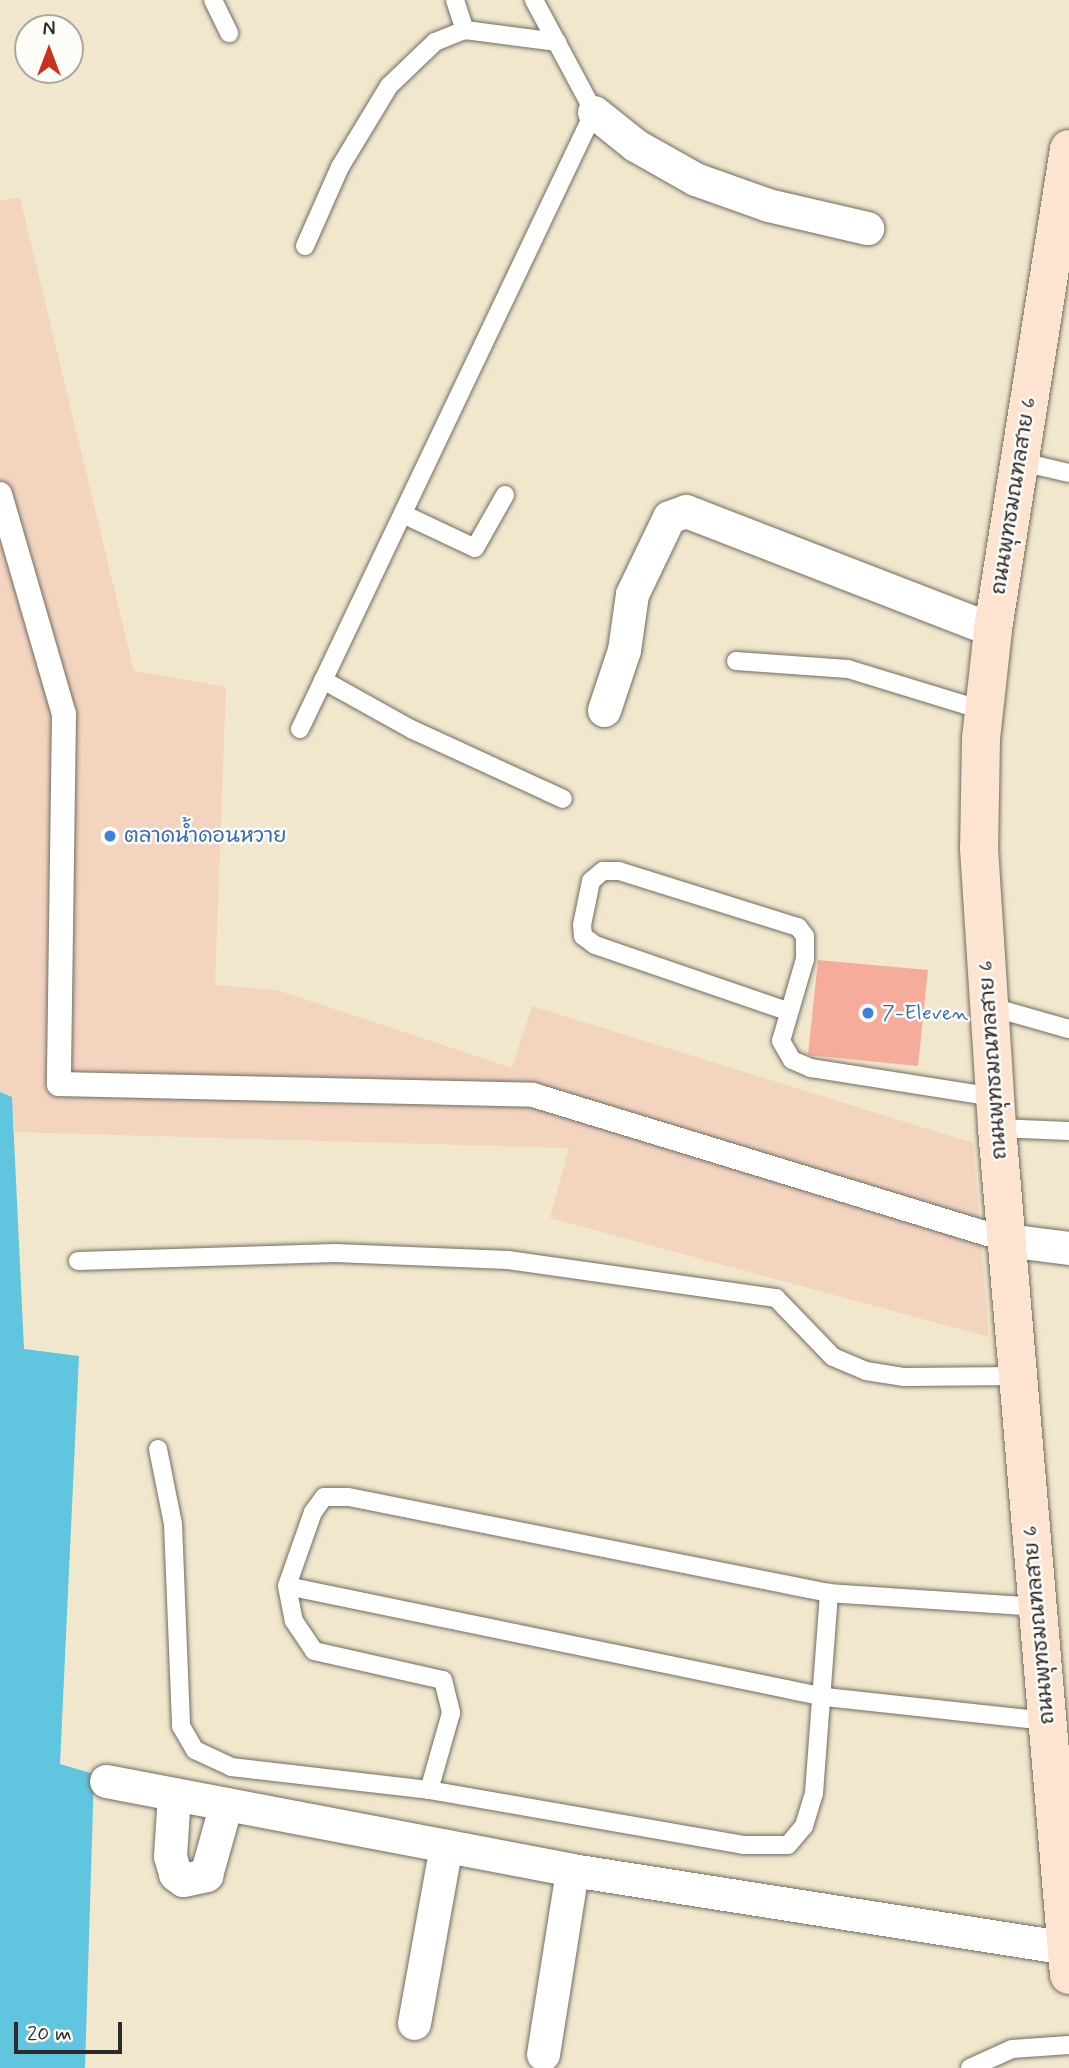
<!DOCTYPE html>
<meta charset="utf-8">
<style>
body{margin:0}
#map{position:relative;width:1069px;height:2068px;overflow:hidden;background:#f1e7cc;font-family:Mynerve,"Playpen Sans Thai",sans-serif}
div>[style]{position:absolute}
.built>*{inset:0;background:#f3d4bf}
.water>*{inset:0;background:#60c5de}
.building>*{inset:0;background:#f6ac9a}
.roads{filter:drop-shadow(0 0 2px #706d63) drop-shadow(0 0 2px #706d63)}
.service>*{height:18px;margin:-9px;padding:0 9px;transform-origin:9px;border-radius:9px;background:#fff}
.pedestrian>*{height:24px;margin:-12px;padding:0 12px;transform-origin:12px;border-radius:12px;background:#fff}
.minor>*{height:33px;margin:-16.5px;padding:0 16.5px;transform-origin:16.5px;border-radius:16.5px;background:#fff}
.secondary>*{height:38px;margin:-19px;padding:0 19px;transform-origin:19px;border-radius:19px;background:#fde4d1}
.dots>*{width:19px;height:19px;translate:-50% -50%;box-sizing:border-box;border:4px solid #fdfcf7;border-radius:50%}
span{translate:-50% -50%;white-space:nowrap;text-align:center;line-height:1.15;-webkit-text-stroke:5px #fdfcf7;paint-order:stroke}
.street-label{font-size:21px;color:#2b2b2b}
.shop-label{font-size:21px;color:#366cbe}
.left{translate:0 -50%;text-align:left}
.north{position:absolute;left:14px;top:14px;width:70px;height:70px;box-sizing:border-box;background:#fdfcf7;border:2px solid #a9a8a5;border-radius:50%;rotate:0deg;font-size:19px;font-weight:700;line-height:28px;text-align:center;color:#2b2b2b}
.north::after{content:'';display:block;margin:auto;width:24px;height:32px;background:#c8321e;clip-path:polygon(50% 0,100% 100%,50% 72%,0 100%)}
.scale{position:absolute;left:14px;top:2022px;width:108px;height:32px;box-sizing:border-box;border:4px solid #2b2b2b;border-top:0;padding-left:9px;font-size:21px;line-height:24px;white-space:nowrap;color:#2b2b2b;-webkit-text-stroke:5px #fdfcf7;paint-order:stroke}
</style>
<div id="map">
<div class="built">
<div style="clip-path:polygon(20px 198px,134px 671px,226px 687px,215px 985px,277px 990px,512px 1068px,532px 1006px,973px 1143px,989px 1337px,550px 1218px,569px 1148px,15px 1132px,12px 1097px,0 1092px,0 200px)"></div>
</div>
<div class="water">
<div style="clip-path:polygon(0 1092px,12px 1097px,24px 1349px,79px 1356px,60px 1764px,94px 1774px,85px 2068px,0 2068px)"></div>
</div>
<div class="building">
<div style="clip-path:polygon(818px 960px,928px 970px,918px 1066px,808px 1055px)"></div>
</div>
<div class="roads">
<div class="service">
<div style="left:213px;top:0;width:37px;rotate:64deg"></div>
<div style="left:455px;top:0;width:32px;rotate:72deg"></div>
<div style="left:305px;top:246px;width:86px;rotate:-66.1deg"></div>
<div style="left:340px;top:167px;width:95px;rotate:-58.8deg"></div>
<div style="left:389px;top:86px;width:64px;rotate:-43.7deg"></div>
<div style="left:435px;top:42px;width:32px;rotate:-22deg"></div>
<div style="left:465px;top:30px;width:93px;rotate:7.4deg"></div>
<div style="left:1018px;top:461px;width:52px;rotate:13.2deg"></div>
<div style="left:405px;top:515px;width:77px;rotate:25.2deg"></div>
<div style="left:475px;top:548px;width:61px;rotate:-60.5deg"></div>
<div style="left:736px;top:661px;width:112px;rotate:4.1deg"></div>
<div style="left:848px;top:669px;width:143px;rotate:17deg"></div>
<div style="left:323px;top:680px;width:101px;rotate:29.1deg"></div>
<div style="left:411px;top:729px;width:167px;rotate:24.7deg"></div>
<div style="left:300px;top:729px;width:683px;rotate:-64.52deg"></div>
<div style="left:594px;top:112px;width:127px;rotate:-118.2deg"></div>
<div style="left:988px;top:1006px;width:84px;rotate:15.9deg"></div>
<div style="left:787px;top:1011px;width:203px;rotate:-161deg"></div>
<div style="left:595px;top:945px;width:15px;rotate:-143deg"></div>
<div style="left:583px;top:936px;width:11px;rotate:-95deg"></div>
<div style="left:582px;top:925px;width:45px;rotate:-78.4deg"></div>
<div style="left:591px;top:881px;width:16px;rotate:-40deg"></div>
<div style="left:603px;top:871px;width:16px"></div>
<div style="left:619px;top:871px;width:188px;rotate:17.4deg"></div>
<div style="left:798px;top:927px;width:11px;rotate:52deg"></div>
<div style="left:805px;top:936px;width:23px;rotate:90deg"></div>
<div style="left:805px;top:959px;width:85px;rotate:106.3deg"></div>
<div style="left:781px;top:1041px;width:22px;rotate:60deg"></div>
<div style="left:792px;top:1060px;width:21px;rotate:23deg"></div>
<div style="left:811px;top:1068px;width:186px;rotate:9deg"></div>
<div style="left:997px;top:1128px;width:72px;rotate:2.4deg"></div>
<div style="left:78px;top:1261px;width:257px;rotate:-1.8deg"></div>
<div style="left:335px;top:1253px;width:173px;rotate:2.3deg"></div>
<div style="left:508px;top:1260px;width:271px;rotate:8.1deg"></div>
<div style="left:776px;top:1298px;width:82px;rotate:46deg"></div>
<div style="left:833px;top:1357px;width:36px;rotate:23deg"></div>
<div style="left:866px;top:1371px;width:39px;rotate:9deg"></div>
<div style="left:905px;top:1377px;width:113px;rotate:-0.5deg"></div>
<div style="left:158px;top:1449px;width:76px;rotate:78.7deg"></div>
<div style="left:173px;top:1524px;width:202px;rotate:87.7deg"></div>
<div style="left:181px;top:1726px;width:28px;rotate:60deg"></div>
<div style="left:195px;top:1750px;width:40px;rotate:25deg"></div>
<div style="left:231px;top:1767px;width:199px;rotate:6.6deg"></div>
<div style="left:429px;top:1790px;width:319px;rotate:9.9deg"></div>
<div style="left:743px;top:1845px;width:45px"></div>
<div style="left:788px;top:1845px;width:25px;rotate:-50deg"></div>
<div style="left:804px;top:1826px;width:34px;rotate:-73deg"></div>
<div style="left:814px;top:1793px;width:201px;rotate:-85.7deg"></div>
<div style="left:829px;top:1593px;width:209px;rotate:3.8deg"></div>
<div style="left:287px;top:1586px;width:36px;rotate:79deg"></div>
<div style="left:294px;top:1621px;width:36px;rotate:56deg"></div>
<div style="left:314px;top:1651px;width:132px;rotate:12.7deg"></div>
<div style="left:443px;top:1680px;width:34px;rotate:76deg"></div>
<div style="left:451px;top:1713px;width:80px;rotate:105.9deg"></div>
<div style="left:829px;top:1593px;width:491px;rotate:-168.7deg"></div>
<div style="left:347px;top:1497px;width:23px;rotate:180deg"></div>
<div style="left:324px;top:1497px;width:19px;rotate:126deg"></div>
<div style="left:313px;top:1512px;width:78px;rotate:109.4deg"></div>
<div style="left:287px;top:1586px;width:549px;rotate:11.66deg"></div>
<div style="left:825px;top:1697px;width:223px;rotate:6.2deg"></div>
<div style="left:970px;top:2068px;width:46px;rotate:-24.3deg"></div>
<div style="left:1012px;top:2049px;width:57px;rotate:-4deg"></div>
</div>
<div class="pedestrian">
<div style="left:0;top:494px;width:229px;rotate:73.8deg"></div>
<div style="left:64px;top:714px;width:370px;rotate:90.8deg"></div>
<div style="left:59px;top:1084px;width:474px;rotate:1.3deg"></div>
<div style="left:533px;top:1095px;width:495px;rotate:17deg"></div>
</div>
<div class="minor">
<div style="left:594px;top:112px;width:53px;rotate:38.8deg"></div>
<div style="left:635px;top:145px;width:69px;rotate:29.5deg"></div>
<div style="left:695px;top:179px;width:77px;rotate:19.6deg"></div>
<div style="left:768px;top:205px;width:102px;rotate:13.1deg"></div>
<div style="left:604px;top:710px;width:63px;rotate:-71.6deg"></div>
<div style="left:624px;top:650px;width:57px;rotate:-81.9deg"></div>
<div style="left:632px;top:594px;width:85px;rotate:-64.3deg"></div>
<div style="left:669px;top:517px;width:18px;rotate:-19deg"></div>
<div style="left:686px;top:511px;width:329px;rotate:21.2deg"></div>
<div style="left:1006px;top:1240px;width:64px;rotate:7.2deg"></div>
<div style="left:106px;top:1781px;width:474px;rotate:10.8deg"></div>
<div style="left:572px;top:1870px;width:501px;rotate:8.95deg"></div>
<div style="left:174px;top:1794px;width:62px;rotate:93.7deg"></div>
<div style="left:170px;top:1856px;width:19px;rotate:74deg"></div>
<div style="left:175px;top:1874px;width:10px;rotate:37deg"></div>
<div style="left:183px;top:1880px;width:24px;rotate:-12deg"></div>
<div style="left:206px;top:1875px;width:74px;rotate:-74.3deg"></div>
<div style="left:414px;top:2023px;width:180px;rotate:-79.8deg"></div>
<div style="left:543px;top:2054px;width:186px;rotate:-81deg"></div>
</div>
<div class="secondary">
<div style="left:1069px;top:149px;width:487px;rotate:99deg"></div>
<div style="left:993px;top:630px;width:109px;rotate:96.3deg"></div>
<div style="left:981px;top:738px;width:110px;rotate:91deg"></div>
<div style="left:979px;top:848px;width:281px;rotate:86.3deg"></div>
<div style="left:997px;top:1128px;width:850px;rotate:85.14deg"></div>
</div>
</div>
<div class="dots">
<div style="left:110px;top:836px;background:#3f7fe0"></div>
<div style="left:868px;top:1013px;background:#3f7fe0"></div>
</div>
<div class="street-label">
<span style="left:1014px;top:496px;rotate:-81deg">ถนนพุทธมณฑลสาย 6</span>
<span style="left:993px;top:1060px;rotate:-94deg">ถนนพุทธมณฑลสาย 6</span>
<span style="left:1039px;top:1625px;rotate:-95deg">ถนนพุทธมณฑลสาย 6</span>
</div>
<div class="shop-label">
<span class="left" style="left:124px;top:836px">ตลาดน้ำดอนหวาย</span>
<span class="left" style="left:882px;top:1013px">7-Eleven</span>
</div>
<div class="north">N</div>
<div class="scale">20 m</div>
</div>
